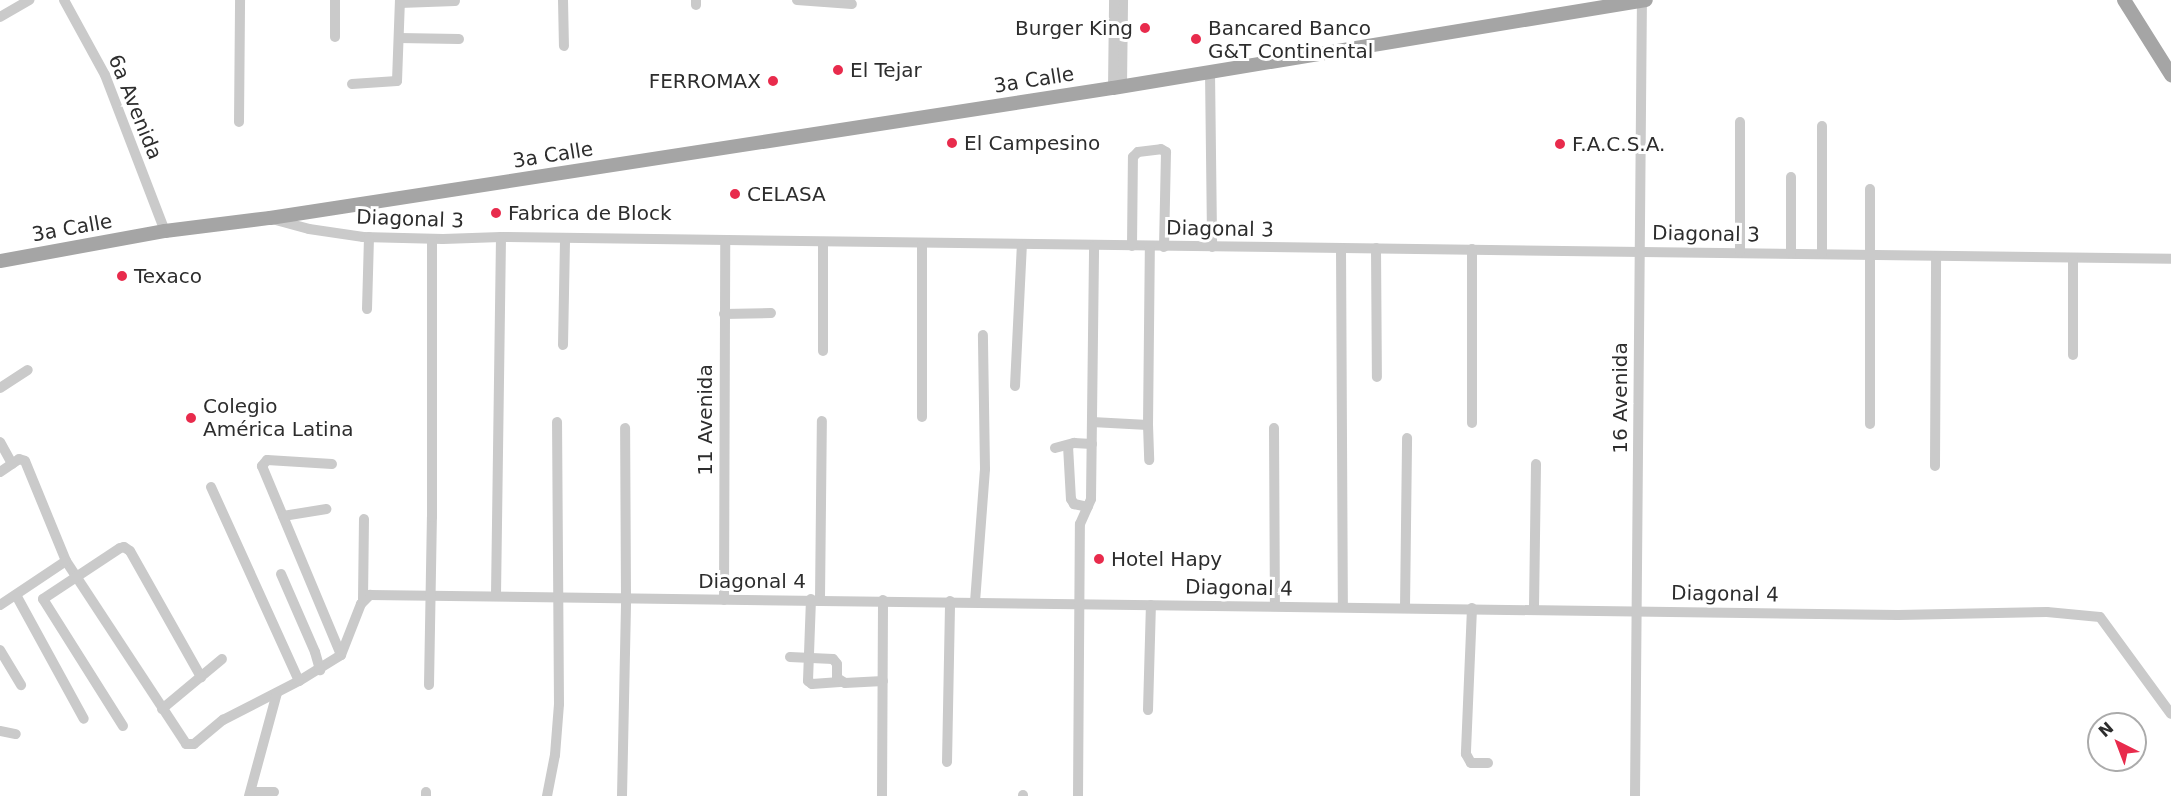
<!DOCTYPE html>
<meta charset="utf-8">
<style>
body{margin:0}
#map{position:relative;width:2171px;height:796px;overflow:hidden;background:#fff;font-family:"DejaVu Sans",sans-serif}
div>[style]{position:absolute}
.minor>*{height:10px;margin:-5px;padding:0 5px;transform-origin:5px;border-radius:5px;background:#cacaca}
.major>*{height:14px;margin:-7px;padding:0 7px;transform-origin:7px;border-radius:7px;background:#a5a5a5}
.dots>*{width:16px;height:16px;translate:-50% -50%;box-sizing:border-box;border:3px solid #fff;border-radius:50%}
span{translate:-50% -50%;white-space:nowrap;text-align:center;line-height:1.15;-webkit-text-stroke:6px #fff;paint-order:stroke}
.poi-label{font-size:20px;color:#2d2d2d}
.right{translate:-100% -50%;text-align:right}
.left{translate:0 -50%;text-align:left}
.street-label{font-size:20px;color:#2d2d2d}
.north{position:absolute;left:2087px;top:712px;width:60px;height:60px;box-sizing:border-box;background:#fff;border:2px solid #ababab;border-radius:50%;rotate:318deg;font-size:16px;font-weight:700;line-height:24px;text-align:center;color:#2d2d2d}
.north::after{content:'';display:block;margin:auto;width:21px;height:27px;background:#e82b4c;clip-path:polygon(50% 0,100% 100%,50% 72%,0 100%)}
</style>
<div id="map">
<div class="minor">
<div style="left:64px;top:0;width:85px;rotate:61.3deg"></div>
<div style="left:105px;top:75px;width:167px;rotate:69deg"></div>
<div style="left:335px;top:0;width:37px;rotate:90deg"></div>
<div style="left:563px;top:0;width:46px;rotate:88.8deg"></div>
<div style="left:797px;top:0;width:55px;rotate:4.2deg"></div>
<div style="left:400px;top:3px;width:55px;rotate:-2.1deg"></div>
<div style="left:696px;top:5px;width:5px;rotate:-90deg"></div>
<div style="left:0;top:17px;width:34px;rotate:-30deg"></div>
<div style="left:399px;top:38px;width:60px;rotate:1deg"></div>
<div style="left:1210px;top:72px;width:175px;rotate:89.3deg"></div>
<div style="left:352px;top:84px;width:45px;rotate:-3.8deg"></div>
<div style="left:397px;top:81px;width:81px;rotate:-87.9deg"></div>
<div style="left:1122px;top:86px;width:86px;rotate:-89.3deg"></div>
<div style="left:1113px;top:88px;width:88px;rotate:-89.3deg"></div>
<div style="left:239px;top:122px;width:122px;rotate:-89.5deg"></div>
<div style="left:1870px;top:189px;width:235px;rotate:90deg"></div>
<div style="left:272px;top:219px;width:38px;rotate:15deg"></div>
<div style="left:309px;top:229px;width:55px;rotate:8.4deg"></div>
<div style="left:363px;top:237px;width:80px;rotate:1.4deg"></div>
<div style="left:443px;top:239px;width:58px;rotate:-2deg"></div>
<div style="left:501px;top:237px;width:1670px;rotate:0.75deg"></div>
<div style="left:922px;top:244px;width:173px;rotate:90deg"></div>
<div style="left:1132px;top:246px;width:89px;rotate:-89.4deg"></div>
<div style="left:1133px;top:157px;width:7px;rotate:-45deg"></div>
<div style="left:1138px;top:152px;width:23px;rotate:-7deg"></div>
<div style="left:1161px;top:149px;width:6px;rotate:31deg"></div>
<div style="left:1166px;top:152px;width:95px;rotate:91.2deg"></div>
<div style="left:1341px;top:248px;width:359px;rotate:89.7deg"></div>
<div style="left:1376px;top:248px;width:129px;rotate:89.6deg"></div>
<div style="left:1472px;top:249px;width:174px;rotate:90deg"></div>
<div style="left:1740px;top:252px;width:130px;rotate:-90deg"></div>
<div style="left:1791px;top:253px;width:76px;rotate:-90deg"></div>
<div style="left:1822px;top:253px;width:127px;rotate:-90deg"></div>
<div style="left:2073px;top:259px;width:96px;rotate:90deg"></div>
<div style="left:367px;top:309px;width:72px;rotate:-88.4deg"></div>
<div style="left:724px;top:314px;width:47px;rotate:-1.2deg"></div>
<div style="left:563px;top:345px;width:107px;rotate:-88.9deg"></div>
<div style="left:823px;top:351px;width:109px;rotate:-90deg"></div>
<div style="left:1015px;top:386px;width:141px;rotate:-87.2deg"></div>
<div style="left:0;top:388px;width:33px;rotate:-33deg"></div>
<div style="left:1092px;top:422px;width:56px;rotate:3.1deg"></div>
<div style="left:1148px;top:425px;width:35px;rotate:88deg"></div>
<div style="left:1148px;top:425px;width:179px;rotate:-89.4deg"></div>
<div style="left:1274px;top:428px;width:178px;rotate:89.7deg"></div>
<div style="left:0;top:442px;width:25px;rotate:61deg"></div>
<div style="left:1068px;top:446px;width:53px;rotate:86.8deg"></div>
<div style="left:1071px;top:499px;width:6px;rotate:59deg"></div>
<div style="left:1074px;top:504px;width:14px;rotate:12deg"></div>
<div style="left:1055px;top:448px;width:20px;rotate:-15deg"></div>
<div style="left:1074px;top:443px;width:18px;rotate:3deg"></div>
<div style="left:332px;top:464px;width:65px;rotate:-176.5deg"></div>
<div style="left:267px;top:460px;width:8px;rotate:130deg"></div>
<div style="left:262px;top:466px;width:205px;rotate:67.3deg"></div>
<div style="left:1935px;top:466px;width:210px;rotate:-89.7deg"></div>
<div style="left:0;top:472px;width:23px;rotate:-34deg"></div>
<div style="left:19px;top:459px;width:6px;rotate:18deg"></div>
<div style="left:25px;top:461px;width:108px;rotate:67.7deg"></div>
<div style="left:66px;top:561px;width:219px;rotate:56.7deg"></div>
<div style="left:186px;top:744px;width:8px"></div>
<div style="left:194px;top:744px;width:38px;rotate:-40deg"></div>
<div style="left:223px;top:720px;width:85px;rotate:-27.2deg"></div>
<div style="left:299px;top:681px;width:49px;rotate:-31.8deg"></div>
<div style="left:211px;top:487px;width:213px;rotate:65.6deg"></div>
<div style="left:283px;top:516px;width:44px;rotate:-9.2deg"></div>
<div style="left:281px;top:574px;width:85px;rotate:66.4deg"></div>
<div style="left:315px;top:652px;width:19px;rotate:74deg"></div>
<div style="left:16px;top:595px;width:141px;rotate:61.3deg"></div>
<div style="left:496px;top:595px;width:358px;rotate:-89.2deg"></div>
<div style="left:811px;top:599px;width:82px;rotate:92.1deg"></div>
<div style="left:808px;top:681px;width:5px;rotate:37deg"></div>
<div style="left:812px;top:684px;width:28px;rotate:-4deg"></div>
<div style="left:820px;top:599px;width:178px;rotate:-89.4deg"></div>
<div style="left:363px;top:600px;width:81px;rotate:-89.3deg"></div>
<div style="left:724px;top:600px;width:359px;rotate:-89.8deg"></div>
<div style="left:975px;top:602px;width:133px;rotate:-85.7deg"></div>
<div style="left:985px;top:469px;width:134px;rotate:-90.9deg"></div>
<div style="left:0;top:605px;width:79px;rotate:-33.7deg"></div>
<div style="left:1405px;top:608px;width:170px;rotate:-89.3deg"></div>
<div style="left:1472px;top:608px;width:146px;rotate:92.4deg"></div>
<div style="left:1466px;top:754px;width:10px;rotate:61deg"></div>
<div style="left:1471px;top:763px;width:17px"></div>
<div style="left:1534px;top:608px;width:144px;rotate:-89.2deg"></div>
<div style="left:0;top:650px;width:41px;rotate:59deg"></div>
<div style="left:341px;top:655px;width:55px;rotate:-68.6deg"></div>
<div style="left:361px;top:604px;width:13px;rotate:-45deg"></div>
<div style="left:370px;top:595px;width:1528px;rotate:0.75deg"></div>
<div style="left:1898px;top:615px;width:149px;rotate:-1.2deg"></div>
<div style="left:2047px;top:612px;width:53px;rotate:5.4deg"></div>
<div style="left:2100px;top:617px;width:120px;rotate:53.8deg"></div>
<div style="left:790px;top:657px;width:43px;rotate:2.7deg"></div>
<div style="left:833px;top:659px;width:6px;rotate:51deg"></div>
<div style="left:837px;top:664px;width:14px;rotate:90deg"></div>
<div style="left:837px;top:678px;width:9px;rotate:32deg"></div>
<div style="left:845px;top:683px;width:38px;rotate:-3deg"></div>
<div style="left:429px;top:685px;width:168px;rotate:-89deg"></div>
<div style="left:432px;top:517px;width:278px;rotate:-90deg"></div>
<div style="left:162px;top:709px;width:78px;rotate:-39.8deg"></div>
<div style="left:1148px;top:710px;width:105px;rotate:-88.4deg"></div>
<div style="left:123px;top:726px;width:150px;rotate:-122.2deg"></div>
<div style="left:43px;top:599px;width:92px;rotate:-33.5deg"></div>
<div style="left:120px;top:548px;width:4px;rotate:-14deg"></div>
<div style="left:124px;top:547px;width:7px;rotate:34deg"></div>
<div style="left:130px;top:551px;width:145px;rotate:60.6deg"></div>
<div style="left:0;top:731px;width:16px;rotate:11deg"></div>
<div style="left:947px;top:762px;width:161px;rotate:-88.9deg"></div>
<div style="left:251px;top:792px;width:23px"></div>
<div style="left:249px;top:796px;width:107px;rotate:-74.8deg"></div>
<div style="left:426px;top:796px;width:4px;rotate:-90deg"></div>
<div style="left:547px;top:796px;width:42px;rotate:-79deg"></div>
<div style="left:555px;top:755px;width:51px;rotate:-85.5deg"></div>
<div style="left:559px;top:704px;width:282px;rotate:-90.4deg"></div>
<div style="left:622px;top:796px;width:197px;rotate:-88.8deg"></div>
<div style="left:626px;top:599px;width:171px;rotate:-90.3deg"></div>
<div style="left:882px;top:796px;width:196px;rotate:-89.7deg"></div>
<div style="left:1023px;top:796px;width:1px;rotate:-90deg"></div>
<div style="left:1078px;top:796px;width:272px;rotate:-89.6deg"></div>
<div style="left:1080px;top:524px;width:27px;rotate:-66deg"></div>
<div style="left:1091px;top:499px;width:253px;rotate:-89.3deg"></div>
<div style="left:1635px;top:796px;width:795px;rotate:-89.5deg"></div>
</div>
<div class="major">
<div style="left:2124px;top:0;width:89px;rotate:57.9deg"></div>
<div style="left:0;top:261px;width:168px;rotate:-10.3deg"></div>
<div style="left:165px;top:231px;width:106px;rotate:-7.1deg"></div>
<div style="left:270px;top:218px;width:853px;rotate:-8.77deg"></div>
<div style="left:1113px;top:88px;width:540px;rotate:-9.38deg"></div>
</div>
<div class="dots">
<div style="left:1145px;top:28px;background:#e82b4c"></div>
<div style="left:1196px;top:39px;background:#e82b4c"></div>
<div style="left:838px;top:70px;background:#e82b4c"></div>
<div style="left:773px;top:81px;background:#e82b4c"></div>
<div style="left:952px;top:143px;background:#e82b4c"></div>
<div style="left:1560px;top:144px;background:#e82b4c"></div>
<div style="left:735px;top:194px;background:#e82b4c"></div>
<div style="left:496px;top:213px;background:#e82b4c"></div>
<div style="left:122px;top:276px;background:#e82b4c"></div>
<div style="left:191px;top:418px;background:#e82b4c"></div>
<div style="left:1099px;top:559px;background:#e82b4c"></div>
</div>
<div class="poi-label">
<span class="right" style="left:1133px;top:28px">Burger King</span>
<span class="left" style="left:1208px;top:40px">Bancared Banco<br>G&amp;T Continental</span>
<span class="left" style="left:850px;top:70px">El Tejar</span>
<span class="right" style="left:761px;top:81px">FERROMAX</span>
<span class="left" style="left:964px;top:143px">El Campesino</span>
<span class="left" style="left:1572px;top:144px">F.A.C.S.A.</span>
<span class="left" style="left:747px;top:194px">CELASA</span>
<span class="left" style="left:508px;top:213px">Fabrica de Block</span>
<span class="left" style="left:134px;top:276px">Texaco</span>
<span class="left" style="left:203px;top:418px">Colegio<br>América Latina</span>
<span class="left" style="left:1111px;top:559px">Hotel Hapy</span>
</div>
<div class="street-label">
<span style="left:1034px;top:80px;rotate:-9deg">3a Calle</span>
<span style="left:135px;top:107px;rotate:68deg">6a Avenida</span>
<span style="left:553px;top:155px;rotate:-9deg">3a Calle</span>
<span style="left:410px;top:219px;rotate:2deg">Diagonal 3</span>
<span style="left:72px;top:228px;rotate:-10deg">3a Calle</span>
<span style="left:1220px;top:229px;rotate:1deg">Diagonal 3</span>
<span style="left:1706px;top:234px;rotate:1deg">Diagonal 3</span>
<span style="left:1620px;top:398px;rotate:-90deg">16 Avenida</span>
<span style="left:705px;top:420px;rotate:-90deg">11 Avenida</span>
<span style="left:752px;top:581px">Diagonal 4</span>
<span style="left:1239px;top:588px;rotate:1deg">Diagonal 4</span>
<span style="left:1725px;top:594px;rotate:1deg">Diagonal 4</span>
</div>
<div class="north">N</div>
</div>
